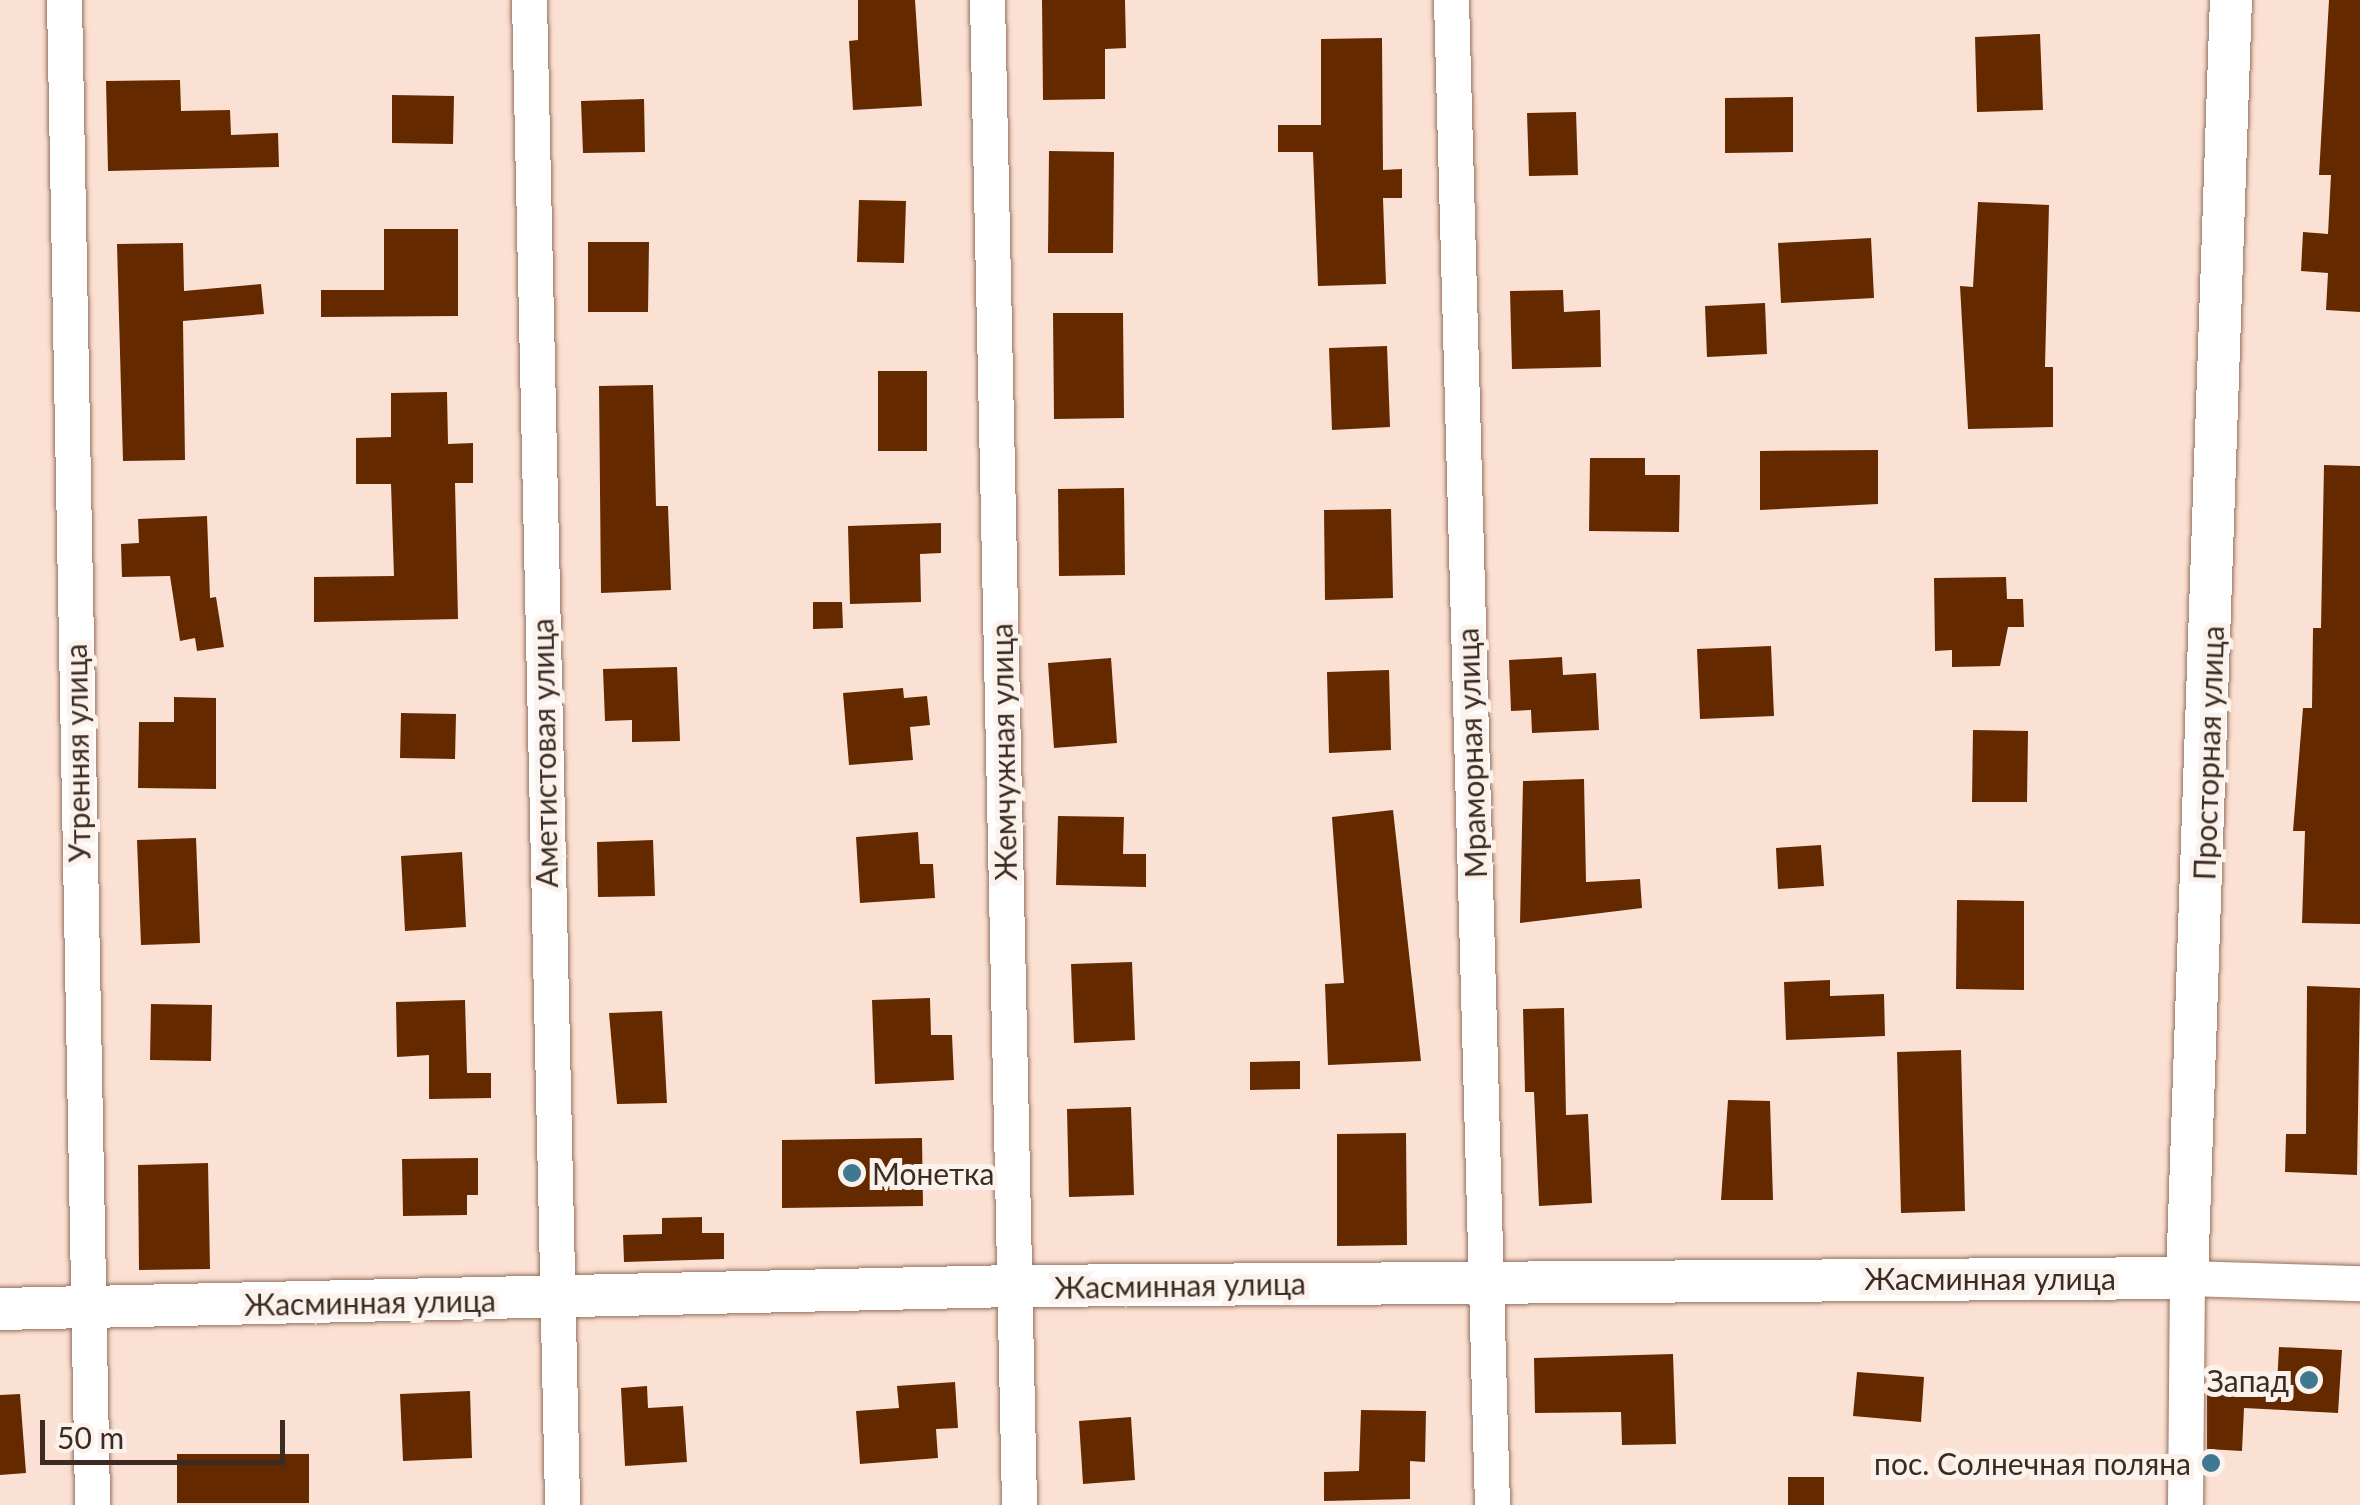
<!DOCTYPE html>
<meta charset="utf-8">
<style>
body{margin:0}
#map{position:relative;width:2360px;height:1505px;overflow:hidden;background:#fbe1d3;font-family:Lato,sans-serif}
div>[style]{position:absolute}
.building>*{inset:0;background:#652900}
.roads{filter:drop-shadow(0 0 2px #96705c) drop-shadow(0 0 2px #96705c)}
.minor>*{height:35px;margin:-17.5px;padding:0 17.5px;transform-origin:17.5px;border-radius:17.5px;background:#fff}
.tertiary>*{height:42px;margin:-21px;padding:0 21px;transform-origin:21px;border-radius:21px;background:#fff}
.dots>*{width:28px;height:28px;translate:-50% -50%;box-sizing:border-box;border:5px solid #fbf2ed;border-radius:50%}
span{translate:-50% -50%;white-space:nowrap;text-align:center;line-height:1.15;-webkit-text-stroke:10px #fbf2ed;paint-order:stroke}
.street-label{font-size:30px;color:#3b2b22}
.poi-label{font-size:30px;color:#3b2b22}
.left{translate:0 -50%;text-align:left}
.right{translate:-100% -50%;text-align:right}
.scale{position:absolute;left:40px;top:1420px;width:245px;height:45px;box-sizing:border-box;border:5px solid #3b2b22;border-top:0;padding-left:12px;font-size:30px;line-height:35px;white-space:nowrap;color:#3b2b22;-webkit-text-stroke:8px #fbf2ed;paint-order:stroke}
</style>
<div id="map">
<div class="building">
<div style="clip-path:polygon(858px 0,915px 0,922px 106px,853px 110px,849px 41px,858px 40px)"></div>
<div style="clip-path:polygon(1042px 0,1125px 0,1126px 48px,1105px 49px,1105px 99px,1043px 100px)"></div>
<div style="clip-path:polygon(2329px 0,2360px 0,2360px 312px,2326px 310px,2328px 273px,2301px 271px,2303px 232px,2328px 234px,2331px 175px,2319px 175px)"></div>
<div style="clip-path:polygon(2040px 34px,2043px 110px,1977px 112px,1975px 37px)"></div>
<div style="clip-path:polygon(1382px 38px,1383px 170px,1402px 169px,1402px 198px,1383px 198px,1386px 284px,1318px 286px,1313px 152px,1278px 152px,1278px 125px,1321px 125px,1321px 39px)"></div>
<div style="clip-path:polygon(180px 80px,181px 111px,230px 110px,231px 135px,278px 133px,279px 167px,108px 171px,106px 81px)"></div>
<div style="clip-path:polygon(392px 95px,454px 96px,453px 144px,392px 143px)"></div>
<div style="clip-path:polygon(1793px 97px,1793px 152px,1725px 153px,1725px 98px)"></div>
<div style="clip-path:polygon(644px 99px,645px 152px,583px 153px,581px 101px)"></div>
<div style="clip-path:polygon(1576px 112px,1578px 175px,1529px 176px,1527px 113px)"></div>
<div style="clip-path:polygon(1049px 151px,1114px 152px,1113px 253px,1048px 253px)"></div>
<div style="clip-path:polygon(859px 200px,906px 201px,904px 263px,857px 262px)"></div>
<div style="clip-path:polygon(1978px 202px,2049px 205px,2045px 367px,2053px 367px,2053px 427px,1968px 429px,1960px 286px,1973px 287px)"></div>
<div style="clip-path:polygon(384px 229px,458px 229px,458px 316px,321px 317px,321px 290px,384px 290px)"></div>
<div style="clip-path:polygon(1871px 238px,1874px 298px,1781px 303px,1778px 243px)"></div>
<div style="clip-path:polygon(588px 242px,649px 242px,648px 312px,588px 312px)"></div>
<div style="clip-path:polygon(183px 243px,184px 291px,261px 284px,264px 314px,183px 321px,185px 460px,123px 461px,117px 244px)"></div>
<div style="clip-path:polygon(1563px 290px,1564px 312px,1600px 310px,1601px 367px,1512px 369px,1510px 291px)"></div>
<div style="clip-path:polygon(1765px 303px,1767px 354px,1707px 357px,1705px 306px)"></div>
<div style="clip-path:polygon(1053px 313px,1123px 313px,1124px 418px,1054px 419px)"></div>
<div style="clip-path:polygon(1387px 346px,1390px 427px,1332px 430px,1329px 348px)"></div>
<div style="clip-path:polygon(878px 371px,927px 371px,927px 451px,878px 451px)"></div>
<div style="clip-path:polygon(653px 385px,656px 506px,668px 506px,671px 590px,601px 593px,599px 386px)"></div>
<div style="clip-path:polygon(447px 392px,448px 444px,473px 443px,473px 483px,455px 483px,458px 619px,314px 622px,314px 577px,394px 576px,391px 484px,356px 484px,356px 438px,391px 437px,391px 393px)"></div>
<div style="clip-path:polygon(1878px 450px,1878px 504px,1760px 510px,1760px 451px)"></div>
<div style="clip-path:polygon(1590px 458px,1645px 458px,1645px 475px,1680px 475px,1679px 532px,1589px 531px)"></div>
<div style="clip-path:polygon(2324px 465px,2360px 466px,2360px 924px,2302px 923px,2305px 831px,2293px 831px,2303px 708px,2312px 708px,2313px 628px,2321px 628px)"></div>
<div style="clip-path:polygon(1124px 488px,1125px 575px,1059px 576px,1058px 489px)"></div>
<div style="clip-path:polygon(1391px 509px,1393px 598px,1325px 600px,1324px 510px)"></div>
<div style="clip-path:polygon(207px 516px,210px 598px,216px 597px,224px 647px,197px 651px,195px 638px,180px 641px,170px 576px,122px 577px,121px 544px,139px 543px,138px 519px)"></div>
<div style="clip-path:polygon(941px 523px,941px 553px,920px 554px,921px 602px,850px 604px,848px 526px)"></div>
<div style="clip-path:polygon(2006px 577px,2007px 599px,2023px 599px,2024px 627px,2008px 627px,2000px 666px,1952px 667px,1952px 650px,1935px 651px,1934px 578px)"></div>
<div style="clip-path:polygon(813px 602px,842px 602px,843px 628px,813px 629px)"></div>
<div style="clip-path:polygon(1771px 646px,1774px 716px,1700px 719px,1697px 649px)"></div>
<div style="clip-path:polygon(1562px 657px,1563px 675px,1596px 673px,1599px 730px,1532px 733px,1531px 710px,1511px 711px,1509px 660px)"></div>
<div style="clip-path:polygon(1111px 658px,1117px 743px,1054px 748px,1048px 663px)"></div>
<div style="clip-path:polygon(677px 667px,680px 741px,632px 742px,632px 720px,605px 721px,603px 669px)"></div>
<div style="clip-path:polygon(1389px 670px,1391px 750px,1329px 753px,1327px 672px)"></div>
<div style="clip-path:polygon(903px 688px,904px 698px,927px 696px,930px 725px,910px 727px,913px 760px,849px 765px,843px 693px)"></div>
<div style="clip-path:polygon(174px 697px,216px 698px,216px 789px,138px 788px,139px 722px,174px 722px)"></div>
<div style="clip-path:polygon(401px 713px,456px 714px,455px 759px,400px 758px)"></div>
<div style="clip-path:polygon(1973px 730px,2028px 731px,2027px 802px,1972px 802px)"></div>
<div style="clip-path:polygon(1584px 779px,1586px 882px,1640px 879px,1642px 908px,1520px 923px,1523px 781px)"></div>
<div style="clip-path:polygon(1393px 810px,1421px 1061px,1328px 1065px,1325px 984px,1344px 983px,1332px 817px)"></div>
<div style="clip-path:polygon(1058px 816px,1124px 817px,1123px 854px,1146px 854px,1146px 887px,1056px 885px)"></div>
<div style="clip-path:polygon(918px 832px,920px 864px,933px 864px,935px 898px,860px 903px,856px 837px)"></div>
<div style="clip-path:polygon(196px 838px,200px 943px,141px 945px,137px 840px)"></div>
<div style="clip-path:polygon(653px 840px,655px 896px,598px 897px,597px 842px)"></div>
<div style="clip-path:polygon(1821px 845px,1824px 886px,1778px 889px,1776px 848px)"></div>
<div style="clip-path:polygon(462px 852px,466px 927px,405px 931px,401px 856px)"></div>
<div style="clip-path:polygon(1957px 900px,2024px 901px,2024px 990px,1956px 989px)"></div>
<div style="clip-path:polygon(1132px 962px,1135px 1040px,1074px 1043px,1071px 964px)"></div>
<div style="clip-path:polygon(1830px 980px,1830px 996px,1884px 994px,1885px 1036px,1786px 1040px,1784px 982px)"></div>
<div style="clip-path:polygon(2307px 986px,2360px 988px,2357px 1175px,2285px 1172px,2286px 1134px,2306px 1134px)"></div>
<div style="clip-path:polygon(930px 998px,931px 1035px,952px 1035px,954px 1080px,875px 1084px,872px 1000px)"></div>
<div style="clip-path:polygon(465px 1000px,467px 1073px,491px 1073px,491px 1098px,429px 1099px,429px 1055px,397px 1057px,396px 1002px)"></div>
<div style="clip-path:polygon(151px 1004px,212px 1005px,211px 1061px,150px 1060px)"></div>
<div style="clip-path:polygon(1564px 1008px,1566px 1115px,1588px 1114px,1592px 1203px,1539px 1206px,1534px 1092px,1525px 1092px,1523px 1009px)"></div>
<div style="clip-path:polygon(662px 1011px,667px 1103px,617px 1104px,609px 1013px)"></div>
<div style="clip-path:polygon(1961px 1050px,1965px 1211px,1901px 1213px,1897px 1052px)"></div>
<div style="clip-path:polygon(1300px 1061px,1300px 1089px,1250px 1090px,1250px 1062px)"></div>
<div style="clip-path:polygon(1728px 1100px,1770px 1101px,1773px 1200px,1721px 1200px)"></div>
<div style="clip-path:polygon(1131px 1107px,1134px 1195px,1069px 1197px,1067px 1109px)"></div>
<div style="clip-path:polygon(1406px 1133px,1407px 1245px,1337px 1246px,1337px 1134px)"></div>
<div style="clip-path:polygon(922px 1138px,923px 1206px,782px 1208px,782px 1140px)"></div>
<div style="clip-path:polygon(478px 1158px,478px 1195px,467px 1195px,467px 1215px,403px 1216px,402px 1159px)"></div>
<div style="clip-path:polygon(208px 1163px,210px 1269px,139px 1270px,138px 1165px)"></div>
<div style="clip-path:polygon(702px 1217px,702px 1233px,724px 1233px,724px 1259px,624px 1262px,623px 1235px,662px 1234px,662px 1218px)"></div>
<div style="clip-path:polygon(2279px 1347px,2342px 1350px,2338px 1413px,2244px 1408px,2242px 1451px,2207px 1449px,2207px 1382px,2277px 1384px)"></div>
<div style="clip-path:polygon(1673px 1354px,1676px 1444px,1622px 1445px,1621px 1412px,1535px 1413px,1534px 1358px)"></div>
<div style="clip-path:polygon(1857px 1372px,1924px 1377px,1921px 1422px,1853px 1416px)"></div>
<div style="clip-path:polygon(955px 1382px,958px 1428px,936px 1429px,938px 1458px,860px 1464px,856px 1411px,899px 1408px,897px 1386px)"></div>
<div style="clip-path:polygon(647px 1386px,648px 1408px,683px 1406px,687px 1462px,625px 1466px,621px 1388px)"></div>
<div style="clip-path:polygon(470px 1391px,472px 1458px,403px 1461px,400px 1394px)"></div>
<div style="clip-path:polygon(20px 1394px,26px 1473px,0 1475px,0 1395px)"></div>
<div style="clip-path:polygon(1361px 1410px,1426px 1411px,1425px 1462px,1410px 1461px,1410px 1499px,1324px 1501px,1324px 1472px,1359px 1471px)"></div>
<div style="clip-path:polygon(1131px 1417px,1135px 1480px,1083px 1484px,1079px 1421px)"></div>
<div style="clip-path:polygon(177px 1454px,309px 1454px,309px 1503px,177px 1503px)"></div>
<div style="clip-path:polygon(1788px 1477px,1824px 1477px,1824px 1505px,1788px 1505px)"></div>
</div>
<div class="roads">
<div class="minor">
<div style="left:64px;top:0;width:1505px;rotate:88.93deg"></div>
<div style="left:529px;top:0;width:1505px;rotate:88.74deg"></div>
<div style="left:987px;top:0;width:1505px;rotate:88.78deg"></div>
<div style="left:1451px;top:0;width:1506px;rotate:88.44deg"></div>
<div style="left:2185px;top:1505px;width:227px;rotate:-89.5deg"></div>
<div style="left:2187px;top:1278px;width:173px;rotate:1.7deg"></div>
</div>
<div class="tertiary">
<div style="left:0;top:1309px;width:1015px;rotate:-1.3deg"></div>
<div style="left:1015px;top:1286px;width:1172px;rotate:-0.39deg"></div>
<div style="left:2187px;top:1278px;width:1279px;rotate:-88.03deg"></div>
</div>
</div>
<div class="dots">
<div style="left:852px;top:1173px;background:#3e7891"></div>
<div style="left:2309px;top:1380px;background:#3e7891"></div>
<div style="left:2211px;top:1463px;background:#3e7891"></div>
</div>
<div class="street-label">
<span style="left:1003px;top:752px;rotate:-91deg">Жемчужная улица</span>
<span style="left:77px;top:753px;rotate:-91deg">Утренняя улица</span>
<span style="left:544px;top:753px;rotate:-91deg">Аметистовая улица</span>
<span style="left:1471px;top:753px;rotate:-92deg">Мраморная улица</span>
<span style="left:2208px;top:753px;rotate:-88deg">Просторная улица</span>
<span style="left:1990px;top:1278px">Жасминная улица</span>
<span style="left:1180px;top:1285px;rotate:-1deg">Жасминная улица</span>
<span style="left:370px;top:1302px;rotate:-1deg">Жасминная улица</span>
</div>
<div class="poi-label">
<span class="left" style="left:872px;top:1173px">Монетка</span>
<span class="right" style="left:2289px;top:1380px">Запад</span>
<span class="right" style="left:2191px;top:1463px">пос. Солнечная поляна</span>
</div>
<div class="scale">50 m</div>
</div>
